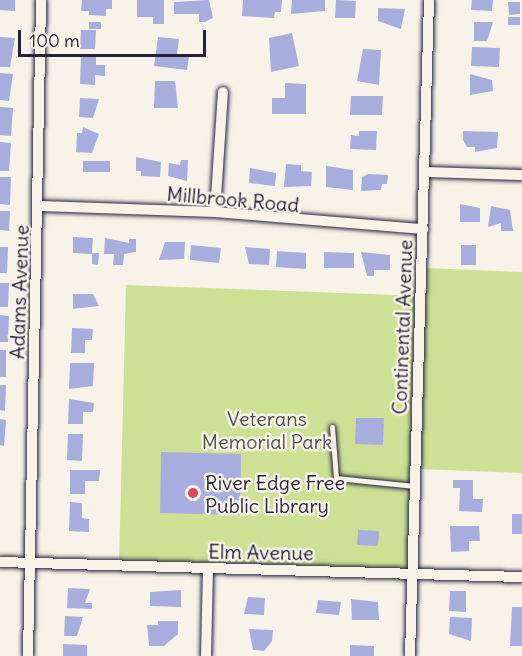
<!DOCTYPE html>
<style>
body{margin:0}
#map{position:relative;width:522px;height:656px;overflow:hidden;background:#f7f3e8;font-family:Delius,sans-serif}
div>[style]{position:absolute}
.green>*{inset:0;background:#cee094}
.building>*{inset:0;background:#a7aede}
.roads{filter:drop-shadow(0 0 2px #22223b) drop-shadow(0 0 2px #22223b)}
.service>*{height:5px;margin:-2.5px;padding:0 2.5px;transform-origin:2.5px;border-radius:2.5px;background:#f7f3e8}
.minor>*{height:10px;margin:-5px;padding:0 5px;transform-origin:5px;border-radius:5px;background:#f7f3e8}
.dots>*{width:16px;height:16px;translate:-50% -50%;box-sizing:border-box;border:3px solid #f7f3e8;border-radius:50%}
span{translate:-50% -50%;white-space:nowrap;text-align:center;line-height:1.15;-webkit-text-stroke:5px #f7f3e8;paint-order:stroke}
.street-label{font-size:20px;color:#22223b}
.park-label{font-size:20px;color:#4d5251}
.poi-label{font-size:20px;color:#22223b}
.left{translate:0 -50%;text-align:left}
.scale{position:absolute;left:18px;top:30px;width:188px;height:27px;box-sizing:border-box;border:3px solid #22223b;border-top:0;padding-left:8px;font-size:18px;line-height:21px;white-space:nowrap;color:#22223b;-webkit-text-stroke:4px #f7f3e8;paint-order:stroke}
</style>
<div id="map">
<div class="green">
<div style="clip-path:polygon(424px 268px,522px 272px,522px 473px,418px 469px,415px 572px,119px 566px,126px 285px,423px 296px)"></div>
</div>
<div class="building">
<div style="clip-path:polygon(0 0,15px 0,15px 11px,0 10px)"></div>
<div style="clip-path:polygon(82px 0,112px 0,112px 9px,106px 9px,106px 16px,89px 15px,89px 11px,81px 11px)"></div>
<div style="clip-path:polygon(137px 0,164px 0,164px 24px,153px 24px,153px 17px,137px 17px)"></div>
<div style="clip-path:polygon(209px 0,213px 18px,205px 22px,199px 22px,199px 14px,174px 14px,174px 2px)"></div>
<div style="clip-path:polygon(243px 0,282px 0,281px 12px,275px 12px,274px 18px,242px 16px)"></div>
<div style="clip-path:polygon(292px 0,325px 0,325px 11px,291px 14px)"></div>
<div style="clip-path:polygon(336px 0,356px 1px,355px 18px,335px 18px)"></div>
<div style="clip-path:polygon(472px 0,493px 0,492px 11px,471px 10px)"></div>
<div style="clip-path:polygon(508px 2px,520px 2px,520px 14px,509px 15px)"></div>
<div style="clip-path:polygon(378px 8px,405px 9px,401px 29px,378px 21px)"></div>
<div style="clip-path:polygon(508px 17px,520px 17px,520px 25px,508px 25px)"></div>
<div style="clip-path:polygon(89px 22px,101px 22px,101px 29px,89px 29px)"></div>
<div style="clip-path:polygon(474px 22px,493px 22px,487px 41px,474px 41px)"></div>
<div style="clip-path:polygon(81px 30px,96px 30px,95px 49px,80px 49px)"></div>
<div style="clip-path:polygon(292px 33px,299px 66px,271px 72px,269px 38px)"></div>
<div style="clip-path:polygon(0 37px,15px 38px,10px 67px,0 67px)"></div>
<div style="clip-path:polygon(158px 37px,179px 39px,177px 54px,189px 56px,187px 70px,154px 66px)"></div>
<div style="clip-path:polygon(472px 47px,500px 48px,499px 67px,471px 66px)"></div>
<div style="clip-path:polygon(363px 49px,381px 50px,379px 85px,357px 81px)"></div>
<div style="clip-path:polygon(81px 56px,96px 56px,96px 65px,105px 65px,105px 76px,95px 75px,95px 85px,80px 84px)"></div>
<div style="clip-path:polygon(0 73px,13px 74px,9px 101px,0 100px)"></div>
<div style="clip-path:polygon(470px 74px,492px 80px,493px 91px,470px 95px)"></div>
<div style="clip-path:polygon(155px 81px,175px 81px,178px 108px,154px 108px)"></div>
<div style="clip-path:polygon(285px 83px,306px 84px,306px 114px,272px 114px,272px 98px,285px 98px)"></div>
<div style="clip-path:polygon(351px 96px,383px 96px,382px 115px,350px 115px)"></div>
<div style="clip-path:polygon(80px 98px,99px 99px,93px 118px,79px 117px)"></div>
<div style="clip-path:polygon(0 107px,13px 108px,11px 136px,0 135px)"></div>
<div style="clip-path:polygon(83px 127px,99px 134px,92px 153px,76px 152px,77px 133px,82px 133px)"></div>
<div style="clip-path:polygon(359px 131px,377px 131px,376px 150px,350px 149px,351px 135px,359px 136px)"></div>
<div style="clip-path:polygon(463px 131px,498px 132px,497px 148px,475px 152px,475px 147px,467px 147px,463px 140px)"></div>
<div style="clip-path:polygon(0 142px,11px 143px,9px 171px,0 171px)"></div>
<div style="clip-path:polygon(136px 157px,161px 162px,160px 177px,141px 176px,141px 171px,136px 171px)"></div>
<div style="clip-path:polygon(181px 160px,188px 160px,187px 181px,168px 176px,169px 163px,180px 165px)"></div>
<div style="clip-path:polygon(83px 161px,110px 161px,110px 172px,83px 172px)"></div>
<div style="clip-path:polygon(286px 164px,301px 165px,301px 171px,312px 172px,311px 186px,284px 187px)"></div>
<div style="clip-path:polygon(326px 166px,353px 170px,353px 190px,326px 187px)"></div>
<div style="clip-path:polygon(250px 168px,276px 173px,275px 186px,249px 183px)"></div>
<div style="clip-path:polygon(368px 174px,388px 175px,387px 184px,382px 184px,381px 190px,361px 191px,362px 177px)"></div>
<div style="clip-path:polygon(0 177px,11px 177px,10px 205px,0 204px)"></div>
<div style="clip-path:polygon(460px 204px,480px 208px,480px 222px,460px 222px)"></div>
<div style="clip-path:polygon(491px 206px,510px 210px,513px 231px,501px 231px,501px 223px,488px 227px)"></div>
<div style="clip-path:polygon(0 211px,10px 211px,9px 231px,0 230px)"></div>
<div style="clip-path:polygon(73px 237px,93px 238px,92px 253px,99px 253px,98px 265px,92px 264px,92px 254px,73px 253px)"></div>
<div style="clip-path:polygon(105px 238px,129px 243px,129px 239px,136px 239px,136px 252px,124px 254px,123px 265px,113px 265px,114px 254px,104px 254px)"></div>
<div style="clip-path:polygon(165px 242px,185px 242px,184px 259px,159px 260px)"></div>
<div style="clip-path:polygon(191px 245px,221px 248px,219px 263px,190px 260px)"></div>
<div style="clip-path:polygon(461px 245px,476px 245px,476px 265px,461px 265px)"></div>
<div style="clip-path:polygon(0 247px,8px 247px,7px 273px,0 273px)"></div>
<div style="clip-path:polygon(245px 247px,270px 249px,269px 265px,249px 264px)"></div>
<div style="clip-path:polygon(277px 251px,306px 253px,306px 269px,276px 267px)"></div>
<div style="clip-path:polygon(324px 252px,354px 253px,354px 268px,324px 268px)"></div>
<div style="clip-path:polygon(361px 252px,390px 255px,390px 270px,374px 270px,374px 276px,367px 276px)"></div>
<div style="clip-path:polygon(0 283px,9px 283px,8px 307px,0 307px)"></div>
<div style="clip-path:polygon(73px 294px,93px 294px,99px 306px,73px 309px)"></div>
<div style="clip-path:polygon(0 315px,9px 316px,8px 342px,0 342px)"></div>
<div style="clip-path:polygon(72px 328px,93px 329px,92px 340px,85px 340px,85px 353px,71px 353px)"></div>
<div style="clip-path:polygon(0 350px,6px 350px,6px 377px,0 377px)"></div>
<div style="clip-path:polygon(70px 363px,94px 363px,93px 386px,69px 389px)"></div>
<div style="clip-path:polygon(0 385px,6px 385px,5px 411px,0 410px)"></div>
<div style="clip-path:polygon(69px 399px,94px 403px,93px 412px,83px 412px,83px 424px,68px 424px)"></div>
<div style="clip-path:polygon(356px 418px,384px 418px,383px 445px,355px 444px)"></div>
<div style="clip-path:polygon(0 419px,6px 420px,4px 446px,0 445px)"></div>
<div style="clip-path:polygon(68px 434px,83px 434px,82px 461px,67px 460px)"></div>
<div style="clip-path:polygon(161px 452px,241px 454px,240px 515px,160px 513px)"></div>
<div style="clip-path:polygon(70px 470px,100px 470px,99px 481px,85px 481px,85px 494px,70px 494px)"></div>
<div style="clip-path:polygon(453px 480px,473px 480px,473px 499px,483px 499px,482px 512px,459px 511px,460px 488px,453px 488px)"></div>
<div style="clip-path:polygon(70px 502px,82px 503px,82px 518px,89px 519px,89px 532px,69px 531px)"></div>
<div style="clip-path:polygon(512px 514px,522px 514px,522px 534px,512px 534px)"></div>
<div style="clip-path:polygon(450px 526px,479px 526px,480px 541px,469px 541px,469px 551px,451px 552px)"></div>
<div style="clip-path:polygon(358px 530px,379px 531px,378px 546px,357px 545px)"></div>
<div style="clip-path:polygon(68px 588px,90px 589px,85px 603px,92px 603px,92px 609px,67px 608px)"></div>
<div style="clip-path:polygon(181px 590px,181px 607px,150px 606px,150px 592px)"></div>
<div style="clip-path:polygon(450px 591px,466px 591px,466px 612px,449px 611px)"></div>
<div style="clip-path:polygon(248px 597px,265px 598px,264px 615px,244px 614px)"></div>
<div style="clip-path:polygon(351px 599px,378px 602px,379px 620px,352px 620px)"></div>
<div style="clip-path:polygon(318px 600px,341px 602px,339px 615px,316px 613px)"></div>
<div style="clip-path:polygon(512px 607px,522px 607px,522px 646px,510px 646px)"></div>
<div style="clip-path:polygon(65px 616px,83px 617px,77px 636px,64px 636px)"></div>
<div style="clip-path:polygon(450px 617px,472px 618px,471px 641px,449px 634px)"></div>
<div style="clip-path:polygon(158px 621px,178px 621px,178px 634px,164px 646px,149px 646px,147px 625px,158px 625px)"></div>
<div style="clip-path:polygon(249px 629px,273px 630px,272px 641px,264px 651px,253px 650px)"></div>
<div style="clip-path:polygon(63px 644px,87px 645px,87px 656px,63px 656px)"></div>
<div style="clip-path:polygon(350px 645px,374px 646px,374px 656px,350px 656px)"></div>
</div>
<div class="roads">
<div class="service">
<div style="left:332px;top:427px;width:51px;rotate:85.5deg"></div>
<div style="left:336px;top:478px;width:79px;rotate:5.8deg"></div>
</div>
<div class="minor">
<div style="left:424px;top:172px;width:98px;rotate:1.8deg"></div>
<div style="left:40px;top:206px;width:175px;rotate:2deg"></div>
<div style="left:215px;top:212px;width:209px;rotate:4.7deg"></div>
<div style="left:215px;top:212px;width:120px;rotate:-86.2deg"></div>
<div style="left:0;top:562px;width:522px;rotate:1.65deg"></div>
<div style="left:28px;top:656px;width:656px;rotate:-88.86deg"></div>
<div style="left:206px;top:656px;width:87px;rotate:-88.7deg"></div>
<div style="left:410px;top:656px;width:656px;rotate:-88.34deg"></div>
</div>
</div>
<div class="dots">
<div style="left:193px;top:493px;background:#d1495b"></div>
</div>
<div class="street-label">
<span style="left:233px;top:199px;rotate:5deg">Millbrook Road</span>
<span style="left:19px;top:292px;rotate:-88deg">Adams Avenue</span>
<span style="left:402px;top:327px;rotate:-88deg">Continental Avenue</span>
<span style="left:261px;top:552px;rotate:1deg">Elm Avenue</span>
</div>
<div class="park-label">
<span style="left:267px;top:430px">Veterans<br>Memorial Park</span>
</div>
<div class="poi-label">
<span class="left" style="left:205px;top:494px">River Edge Free<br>Public Library</span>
</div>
<div class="scale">100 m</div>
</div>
